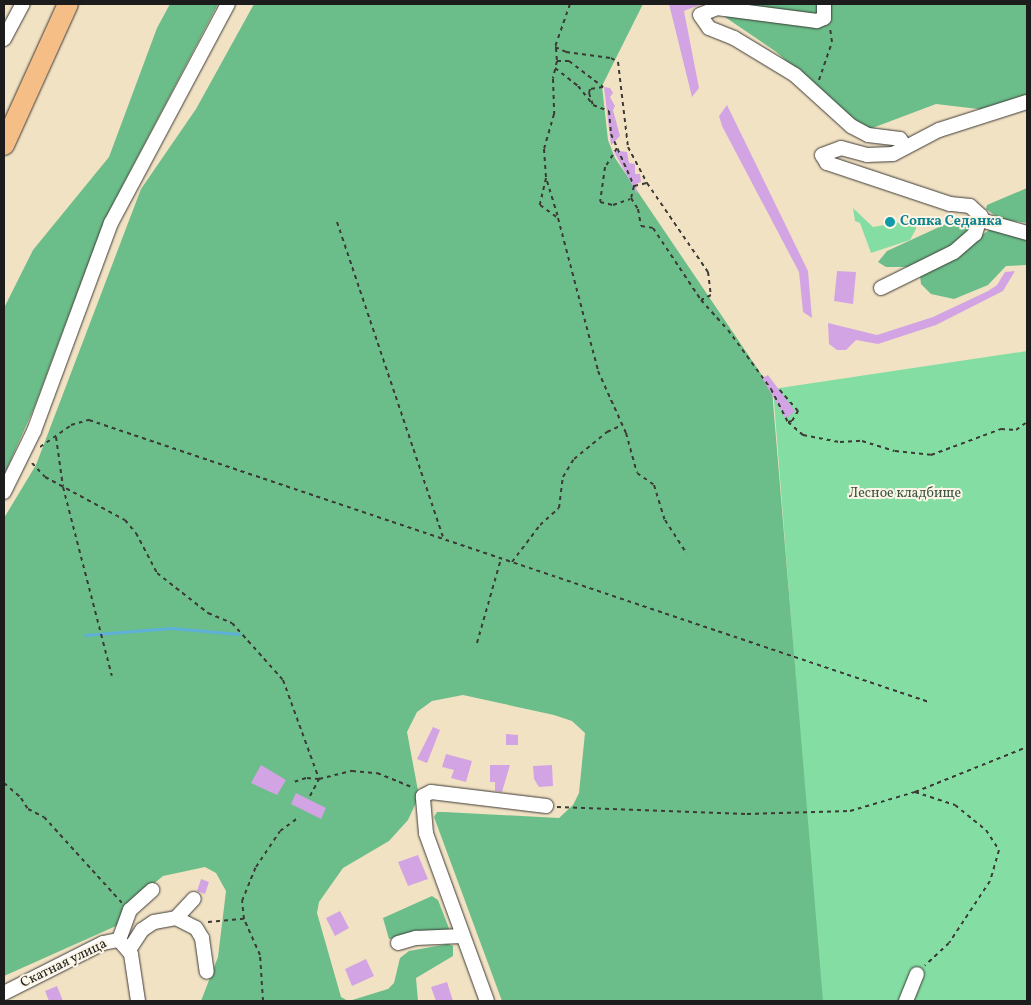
<!DOCTYPE html>
<meta charset="utf-8">
<style>
body{margin:0}
#map{position:relative;width:1031px;height:1005px;overflow:hidden;background:#f2e2c4;font-family:Vollkorn,serif}
div>[style]{position:absolute}
.green>*{inset:0;background:#84dea3}
.forest>*{inset:0;background:#6bbd89}
.stream>*{height:3px;margin:-1.5px;padding:0 1.5px;transform-origin:1.5px;border-radius:1.5px;background:#5eb0d9}
.building>*{inset:0;background:#d3a4e3}
.path>*{height:2px;margin-top:-1px;transform-origin:0;background:repeating-linear-gradient(90deg,#3c3a35 0 4px,transparent 0 8px)}
.roads{filter:drop-shadow(0 0 1px #3c3a35) drop-shadow(0 0 1px #3c3a35)}
.minor>*{height:14px;margin:-7px;padding:0 7px;transform-origin:7px;border-radius:7px;background:#fff}
.highway>*{height:20px;margin:-10px;padding:0 10px;transform-origin:10px;border-radius:10px;background:#f6be87}
.dots>*{width:14px;height:14px;translate:-50% -50%;box-sizing:border-box;border:2px solid #fcf5e5;border-radius:50%}
span{translate:-50% -50%;white-space:nowrap;text-align:center;line-height:1.15;-webkit-text-stroke:4px #fcf5e5;paint-order:stroke}
.culture-label{font-size:14px;color:#0d838f;font-weight:700}
.left{translate:0 -50%;text-align:left}
.park-label{font-size:14px;color:#3b5644}
.street-label{font-size:14px;color:#1c1c1c}
.frame{position:absolute;inset:0;border:5px solid #1c1c1c;pointer-events:none}
</style>
<div id="map">
<div class="green">
<div style="clip-path:polygon(853px 208px,873px 227px,908px 221px,916px 223px,916px 229px,910px 240px,871px 253px,860px 223px,855px 221px)"></div>
<div style="clip-path:polygon(1027px 351px,1027px 1001px,821px 1001px,773px 389px)"></div>
</div>
<div class="forest">
<div style="clip-path:polygon(170px 4px,218px 4px,105px 219px,34px 408px,4px 475px,4px 308px,33px 250px,109px 157px,157px 28px)"></div>
<div style="clip-path:polygon(254px 4px,643px 4px,602px 86px,608px 140px,615px 158px,772px 390px,823px 1001px,502px 1001px,434px 817px,437px 812px,444px 812px,559px 818px,573px 805px,579px 793px,585px 733px,572px 721px,554px 715px,463px 695px,432px 701px,417px 712px,407px 732px,419px 796px,408px 820px,389px 841px,343px 868px,319px 902px,317px 913px,341px 997px,348px 1001px,201px 1001px,218px 957px,226px 891px,216px 873px,205px 867px,163px 876px,139px 896px,116px 926px,4px 976px,4px 518px,36px 465px,141px 189px,196px 109px)"></div>
<div style="clip-path:polygon(714px 4px,1027px 4px,1027px 96px,987px 110px,936px 104px,867px 130px,775px 51px,722px 15px)"></div>
<div style="clip-path:polygon(1027px 188px,1027px 223px,1000px 219px,986px 209px,987px 205px)"></div>
<div style="clip-path:polygon(961px 217px,967px 217px,972px 223px,967px 234px,953px 246px,907px 267px,886px 267px,878px 262px,887px 251px)"></div>
<div style="clip-path:polygon(991px 229px,1027px 238px,1027px 265px,1006px 266px,988px 285px,954px 299px,931px 294px,921px 284px,920px 275px)"></div>
<div style="clip-path:polygon(432px 896px,438px 900px,450px 931px,389px 939px,383px 918px)"></div>
<div style="clip-path:polygon(448px 944px,453px 946px,453px 956px,416px 978px,418px 1001px,349px 1001px,388px 989px,394px 983px,400px 958px,409px 951px)"></div>
</div>
<div class="stream">
<div style="left:85px;top:635px;width:86px;rotate:-4.7deg"></div>
<div style="left:171px;top:628px;width:68px;rotate:5deg"></div>
</div>
<div class="building">
<div style="clip-path:polygon(669px 4px,702px 4px,684px 11px,699px 88px,692px 97px)"></div>
<div style="clip-path:polygon(604px 87px,610px 88px,613px 93px,610px 97px,615px 106px,613px 110px,620px 136px,611px 145px)"></div>
<div style="clip-path:polygon(727px 105px,808px 271px,812px 318px,803px 312px,799px 272px,722px 126px,719px 116px)"></div>
<div style="clip-path:polygon(613px 150px,627px 152px,629px 163px,635px 164px,635px 174px,640px 174px,641px 182px,636px 184px,637px 194px)"></div>
<div style="clip-path:polygon(837px 271px,856px 272px,853px 304px,834px 301px)"></div>
<div style="clip-path:polygon(1015px 271px,1003px 291px,936px 325px,878px 344px,856px 340px,846px 350px,837px 350px,829px 344px,828px 323px,877px 335px,933px 317px,988px 291px,997px 285px,1005px 272px)"></div>
<div style="clip-path:polygon(768px 375px,795px 411px,786px 419px,762px 378px)"></div>
<div style="clip-path:polygon(433px 727px,440px 730px,427px 763px,417px 759px)"></div>
<div style="clip-path:polygon(506px 734px,518px 735px,518px 745px,506px 745px)"></div>
<div style="clip-path:polygon(446px 754px,472px 761px,466px 782px,451px 778px,454px 770px,442px 767px)"></div>
<div style="clip-path:polygon(261px 765px,286px 780px,277px 795px,251px 783px)"></div>
<div style="clip-path:polygon(490px 765px,510px 765px,502px 792px,495px 791px,495px 782px,490px 782px)"></div>
<div style="clip-path:polygon(552px 765px,553px 786px,539px 787px,534px 779px,533px 766px)"></div>
<div style="clip-path:polygon(296px 793px,326px 808px,321px 819px,291px 804px)"></div>
<div style="clip-path:polygon(418px 855px,428px 879px,408px 886px,398px 862px)"></div>
<div style="clip-path:polygon(201px 879px,209px 882px,205px 894px,197px 891px)"></div>
<div style="clip-path:polygon(340px 911px,349px 928px,335px 936px,326px 918px)"></div>
<div style="clip-path:polygon(366px 959px,374px 976px,352px 986px,345px 969px)"></div>
<div style="clip-path:polygon(447px 982px,453px 1001px,436px 1001px,431px 987px)"></div>
<div style="clip-path:polygon(57px 986px,63px 1001px,49px 1001px,45px 991px)"></div>
</div>
<div class="path">
<div style="left:570px;top:4px;width:46px;rotate:109.2deg"></div>
<div style="left:555px;top:47px;width:12px;rotate:24deg"></div>
<div style="left:566px;top:52px;width:45px;rotate:7.6deg"></div>
<div style="left:611px;top:58px;width:8px;rotate:30deg"></div>
<div style="left:618px;top:62px;width:86px;rotate:83.3deg"></div>
<div style="left:628px;top:147px;width:41px;rotate:62.2deg"></div>
<div style="left:647px;top:183px;width:108px;rotate:55.6deg"></div>
<div style="left:708px;top:272px;width:23px;rotate:83deg"></div>
<div style="left:711px;top:295px;width:11px;rotate:153deg"></div>
<div style="left:556px;top:48px;width:13px;rotate:86deg"></div>
<div style="left:557px;top:61px;width:12px"></div>
<div style="left:569px;top:61px;width:43px;rotate:37.4deg"></div>
<div style="left:603px;top:87px;width:13px;rotate:171deg"></div>
<div style="left:590px;top:89px;width:4px;rotate:104deg"></div>
<div style="left:589px;top:93px;width:13px;rotate:72deg"></div>
<div style="left:593px;top:105px;width:17px;rotate:21deg"></div>
<div style="left:609px;top:111px;width:23px;rotate:85deg"></div>
<div style="left:611px;top:134px;width:57px;rotate:66.1deg"></div>
<div style="left:557px;top:61px;width:18px;rotate:103deg"></div>
<div style="left:553px;top:79px;width:35px;rotate:88deg"></div>
<div style="left:554px;top:114px;width:36px;rotate:106deg"></div>
<div style="left:544px;top:149px;width:29px;rotate:86deg"></div>
<div style="left:546px;top:178px;width:28px;rotate:103deg"></div>
<div style="left:540px;top:205px;width:22px;rotate:36deg"></div>
<div style="left:558px;top:218px;width:158px;rotate:75.3deg"></div>
<div style="left:598px;top:371px;width:68px;rotate:65.7deg"></div>
<div style="left:626px;top:433px;width:41px;rotate:74.6deg"></div>
<div style="left:637px;top:473px;width:21px;rotate:35deg"></div>
<div style="left:654px;top:485px;width:37px;rotate:73deg"></div>
<div style="left:665px;top:520px;width:40px;rotate:57.1deg"></div>
<div style="left:555px;top:68px;width:29px;rotate:38deg"></div>
<div style="left:578px;top:86px;width:21px;rotate:51deg"></div>
<div style="left:819px;top:80px;width:40px;rotate:-71.1deg"></div>
<div style="left:832px;top:42px;width:15px;rotate:-98deg"></div>
<div style="left:617px;top:148px;width:22px;rotate:122deg"></div>
<div style="left:605px;top:167px;width:35px;rotate:98deg"></div>
<div style="left:600px;top:202px;width:13px;rotate:13deg"></div>
<div style="left:613px;top:205px;width:18px;rotate:-19deg"></div>
<div style="left:547px;top:181px;width:37px;rotate:73deg"></div>
<div style="left:634px;top:186px;width:12px;rotate:104deg"></div>
<div style="left:631px;top:198px;width:13px;rotate:58deg"></div>
<div style="left:638px;top:209px;width:17px;rotate:80deg"></div>
<div style="left:641px;top:226px;width:12px;rotate:9deg"></div>
<div style="left:653px;top:228px;width:87px;rotate:56.3deg"></div>
<div style="left:701px;top:300px;width:40px;rotate:48deg"></div>
<div style="left:728px;top:330px;width:73px;rotate:53.9deg"></div>
<div style="left:771px;top:389px;width:37px;rotate:63deg"></div>
<div style="left:788px;top:422px;width:4px;rotate:-14deg"></div>
<div style="left:792px;top:421px;width:12px;rotate:-59deg"></div>
<div style="left:798px;top:411px;width:29px;rotate:-131deg"></div>
<div style="left:634px;top:186px;width:13px;rotate:-13deg"></div>
<div style="left:337px;top:222px;width:332px;rotate:71.4deg"></div>
<div style="left:788px;top:422px;width:20px;rotate:41deg"></div>
<div style="left:803px;top:435px;width:38px;rotate:11deg"></div>
<div style="left:840px;top:442px;width:22px;rotate:-3deg"></div>
<div style="left:862px;top:441px;width:34px;rotate:17deg"></div>
<div style="left:895px;top:451px;width:36px;rotate:6deg"></div>
<div style="left:931px;top:455px;width:75px;rotate:-20.4deg"></div>
<div style="left:1001px;top:429px;width:15px;rotate:4deg"></div>
<div style="left:1016px;top:430px;width:14px;rotate:-36deg"></div>
<div style="left:56px;top:437px;width:50px;rotate:82deg"></div>
<div style="left:63px;top:487px;width:195px;rotate:75.5deg"></div>
<div style="left:40px;top:447px;width:38px;rotate:-35deg"></div>
<div style="left:71px;top:425px;width:19px;rotate:-16deg"></div>
<div style="left:89px;top:420px;width:886px;rotate:18.56deg"></div>
<div style="left:32px;top:463px;width:19px;rotate:47deg"></div>
<div style="left:45px;top:477px;width:91px;rotate:28.3deg"></div>
<div style="left:125px;top:520px;width:17px;rotate:50deg"></div>
<div style="left:136px;top:533px;width:45px;rotate:62.3deg"></div>
<div style="left:157px;top:573px;width:65px;rotate:38.1deg"></div>
<div style="left:208px;top:613px;width:26px;rotate:23deg"></div>
<div style="left:232px;top:623px;width:76px;rotate:48.2deg"></div>
<div style="left:283px;top:680px;width:105px;rotate:70deg"></div>
<div style="left:319px;top:779px;width:13px;rotate:-176deg"></div>
<div style="left:306px;top:778px;width:13px;rotate:162deg"></div>
<div style="left:512px;top:562px;width:46px;rotate:-52.9deg"></div>
<div style="left:540px;top:525px;width:25px;rotate:-42deg"></div>
<div style="left:559px;top:508px;width:31px;rotate:-83deg"></div>
<div style="left:563px;top:477px;width:21px;rotate:-59deg"></div>
<div style="left:574px;top:459px;width:43px;rotate:-39.3deg"></div>
<div style="left:607px;top:432px;width:17px;rotate:-25deg"></div>
<div style="left:477px;top:643px;width:87px;rotate:-74.1deg"></div>
<div style="left:4px;top:783px;width:23px;rotate:41deg"></div>
<div style="left:21px;top:798px;width:13px;rotate:58deg"></div>
<div style="left:28px;top:809px;width:18px;rotate:27deg"></div>
<div style="left:44px;top:817px;width:116px;rotate:47.8deg"></div>
<div style="left:915px;top:792px;width:42px;rotate:18deg"></div>
<div style="left:955px;top:805px;width:40px;rotate:39deg"></div>
<div style="left:986px;top:830px;width:24px;rotate:57deg"></div>
<div style="left:999px;top:850px;width:32px;rotate:106deg"></div>
<div style="left:990px;top:881px;width:74px;rotate:123.5deg"></div>
<div style="left:949px;top:943px;width:33px;rotate:137deg"></div>
<div style="left:310px;top:796px;width:19px;rotate:-62deg"></div>
<div style="left:319px;top:779px;width:34px;rotate:-14deg"></div>
<div style="left:352px;top:771px;width:25px;rotate:5deg"></div>
<div style="left:377px;top:773px;width:40px;rotate:22deg"></div>
<div style="left:557px;top:807px;width:190px;rotate:2.1deg"></div>
<div style="left:747px;top:814px;width:103px;rotate:-1.7deg"></div>
<div style="left:850px;top:811px;width:68px;rotate:-16.3deg"></div>
<div style="left:915px;top:792px;width:121px;rotate:-21.9deg"></div>
<div style="left:208px;top:922px;width:36px;rotate:-5deg"></div>
<div style="left:263px;top:1001px;width:46px;rotate:-93.7deg"></div>
<div style="left:260px;top:955px;width:39px;rotate:-114deg"></div>
<div style="left:244px;top:919px;width:18px;rotate:-96deg"></div>
<div style="left:242px;top:901px;width:37px;rotate:-68deg"></div>
<div style="left:256px;top:867px;width:43px;rotate:-56.3deg"></div>
<div style="left:280px;top:831px;width:24px;rotate:-36deg"></div>
</div>
<div class="roads">
<div class="minor">
<div style="left:824px;top:4px;width:14px;rotate:90deg"></div>
<div style="left:824px;top:18px;width:8px;rotate:157deg"></div>
<div style="left:817px;top:21px;width:101px;rotate:-172.6deg"></div>
<div style="left:717px;top:8px;width:18px;rotate:158deg"></div>
<div style="left:700px;top:15px;width:16px;rotate:55deg"></div>
<div style="left:709px;top:28px;width:27px;rotate:22deg"></div>
<div style="left:734px;top:38px;width:71px;rotate:31.2deg"></div>
<div style="left:795px;top:75px;width:76px;rotate:42.3deg"></div>
<div style="left:851px;top:126px;width:19px;rotate:28deg"></div>
<div style="left:868px;top:135px;width:32px;rotate:7deg"></div>
<div style="left:900px;top:139px;width:9px;rotate:54deg"></div>
<div style="left:4px;top:39px;width:40px;rotate:-62deg"></div>
<div style="left:981px;top:220px;width:48px;rotate:15.8deg"></div>
<div style="left:881px;top:288px;width:81px;rotate:-26.3deg"></div>
<div style="left:954px;top:252px;width:28px;rotate:-41deg"></div>
<div style="left:975px;top:234px;width:19px;rotate:-72deg"></div>
<div style="left:981px;top:216px;width:15px;rotate:-138deg"></div>
<div style="left:970px;top:206px;width:20px;rotate:-174deg"></div>
<div style="left:950px;top:204px;width:130px;rotate:-161.6deg"></div>
<div style="left:827px;top:163px;width:9px;rotate:-122deg"></div>
<div style="left:822px;top:155px;width:20px;rotate:-20deg"></div>
<div style="left:841px;top:148px;width:27px;rotate:15deg"></div>
<div style="left:867px;top:155px;width:26px;rotate:-2deg"></div>
<div style="left:893px;top:154px;width:52px;rotate:-27.6deg"></div>
<div style="left:939px;top:130px;width:92px;rotate:-17.7deg"></div>
<div style="left:4px;top:492px;width:68px;rotate:-63.8deg"></div>
<div style="left:34px;top:431px;width:222px;rotate:-69.7deg"></div>
<div style="left:111px;top:223px;width:248px;rotate:-61.9deg"></div>
<div style="left:176px;top:918px;width:26px;rotate:-47deg"></div>
<div style="left:119px;top:940px;width:32px;rotate:-70deg"></div>
<div style="left:130px;top:910px;width:30px;rotate:-42deg"></div>
<div style="left:398px;top:943px;width:19px;rotate:-16deg"></div>
<div style="left:416px;top:938px;width:46px;rotate:-2.5deg"></div>
<div style="left:129px;top:950px;width:24px;rotate:-57deg"></div>
<div style="left:142px;top:930px;width:14px;rotate:-34deg"></div>
<div style="left:154px;top:922px;width:22px;rotate:-10deg"></div>
<div style="left:176px;top:918px;width:22px;rotate:27deg"></div>
<div style="left:196px;top:928px;width:12px;rotate:59deg"></div>
<div style="left:202px;top:938px;width:34px;rotate:82deg"></div>
<div style="left:4px;top:993px;width:111px;rotate:-26.8deg"></div>
<div style="left:103px;top:943px;width:16px;rotate:-11deg"></div>
<div style="left:119px;top:940px;width:18px;rotate:49deg"></div>
<div style="left:131px;top:954px;width:48px;rotate:81.5deg"></div>
<div style="left:487px;top:1001px;width:179px;rotate:-110deg"></div>
<div style="left:426px;top:833px;width:37px;rotate:-95deg"></div>
<div style="left:423px;top:796px;width:9px;rotate:-27deg"></div>
<div style="left:431px;top:792px;width:116px;rotate:6.9deg"></div>
<div style="left:906px;top:1001px;width:29px;rotate:-68deg"></div>
</div>
<div class="highway">
<div style="left:4px;top:145px;width:155px;rotate:-65.6deg"></div>
</div>
</div>
<div class="dots">
<div style="left:890px;top:222px;background:#0f9aa8"></div>
</div>
<div class="culture-label">
<span class="left" style="left:900px;top:222px">Сопка Седанка</span>
</div>
<div class="park-label">
<span style="left:905px;top:494px">Лесное кладбище</span>
</div>
<div class="street-label">
<span style="left:64px;top:964px;rotate:-26deg">Скатная улица</span>
</div>
<div class="frame"></div>
</div>
